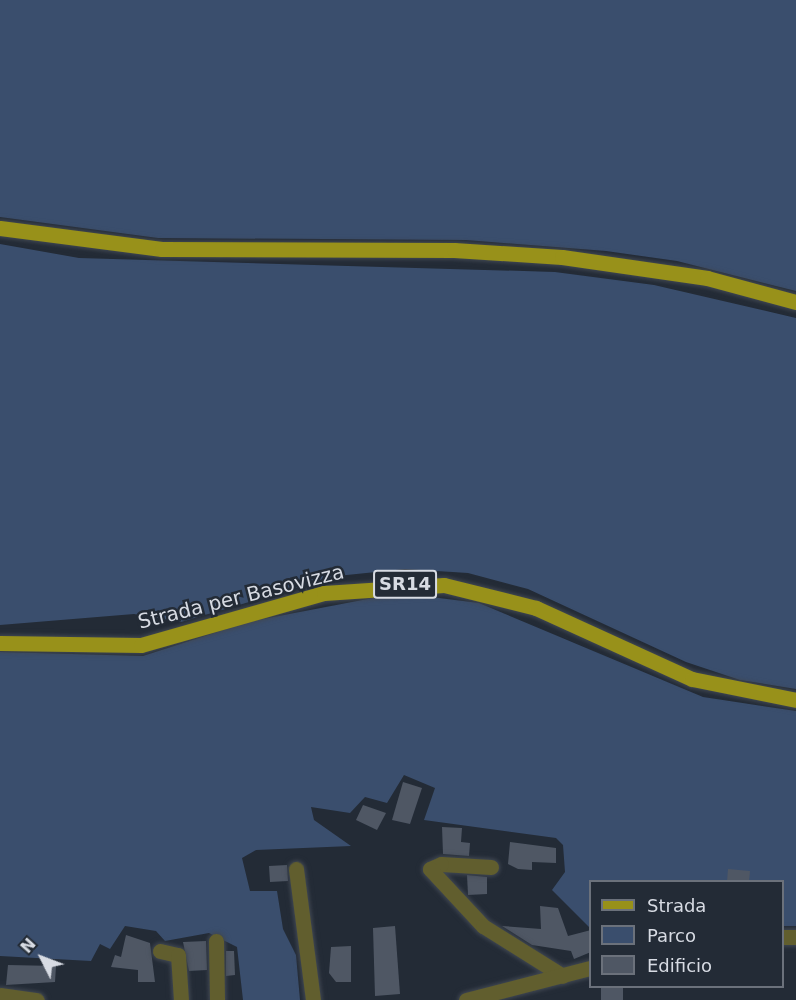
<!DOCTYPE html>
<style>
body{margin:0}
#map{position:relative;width:796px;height:1000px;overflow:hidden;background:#232b36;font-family:"DejaVu Sans",sans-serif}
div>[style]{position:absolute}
.green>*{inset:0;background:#3a4e6d}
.building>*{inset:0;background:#4f5764}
.roads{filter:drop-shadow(0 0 2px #404752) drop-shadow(0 0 2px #404752)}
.minor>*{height:15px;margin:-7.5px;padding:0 7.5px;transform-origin:7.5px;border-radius:7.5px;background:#615e2e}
.tertiary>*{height:15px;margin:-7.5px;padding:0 7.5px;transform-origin:7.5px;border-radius:7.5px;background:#615e2e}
.primary>*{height:15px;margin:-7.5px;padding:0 7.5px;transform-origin:7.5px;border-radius:7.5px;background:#98911a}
span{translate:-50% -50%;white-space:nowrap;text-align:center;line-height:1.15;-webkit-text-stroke:5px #232b36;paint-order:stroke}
.shield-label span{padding:2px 4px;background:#232b36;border:2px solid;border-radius:4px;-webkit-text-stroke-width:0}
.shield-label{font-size:18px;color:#d7dbe3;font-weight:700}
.street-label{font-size:20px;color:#d7dbe3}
.legend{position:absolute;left:589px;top:880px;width:195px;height:108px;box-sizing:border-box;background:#232b36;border:2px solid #6b717b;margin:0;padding:8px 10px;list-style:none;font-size:18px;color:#d7dbe3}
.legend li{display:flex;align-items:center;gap:12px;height:30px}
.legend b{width:30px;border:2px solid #6b717b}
.north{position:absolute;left:12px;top:928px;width:60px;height:60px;-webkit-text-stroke:4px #232b36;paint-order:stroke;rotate:312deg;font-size:16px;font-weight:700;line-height:24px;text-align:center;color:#d7dbe3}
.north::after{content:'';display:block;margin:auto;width:21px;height:27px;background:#d7dbe3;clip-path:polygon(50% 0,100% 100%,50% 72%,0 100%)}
</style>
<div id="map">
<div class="green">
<div style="clip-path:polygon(0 0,796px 0,796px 291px,677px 261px,606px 251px,466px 240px,158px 238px,0 217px)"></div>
<div style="clip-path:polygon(0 244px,79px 258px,555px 272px,654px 285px,796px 318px,796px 689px,740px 680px,686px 662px,528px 589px,468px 573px,405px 569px,337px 576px,181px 622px,134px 614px,0 625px)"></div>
<div style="clip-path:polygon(399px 593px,479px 603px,703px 697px,796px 711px,796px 926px,783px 926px,782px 882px,590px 882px,590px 928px,552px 890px,565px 872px,563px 845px,556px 838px,424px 820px,435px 788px,404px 775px,387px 803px,365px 797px,350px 813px,311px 807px,314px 820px,351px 846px,256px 850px,242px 858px,250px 891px,277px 891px,283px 929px,296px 955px,300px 1000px,243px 1000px,237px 947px,209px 933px,165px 941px,156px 931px,125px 926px,110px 949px,100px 944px,91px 961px,0 956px,0 652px,143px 656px,248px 622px)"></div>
</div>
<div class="building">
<div style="clip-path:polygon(403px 782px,422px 788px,410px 824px,392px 820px)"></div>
<div style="clip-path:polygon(363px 805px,386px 813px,377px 830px,356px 820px)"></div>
<div style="clip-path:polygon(442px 827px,462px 828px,461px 842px,470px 843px,469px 856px,443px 854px)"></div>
<div style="clip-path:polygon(510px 842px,556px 848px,556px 863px,532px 862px,532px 870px,518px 869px,508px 864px)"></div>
<div style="clip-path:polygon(287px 865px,288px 881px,270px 882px,269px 866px)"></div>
<div style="clip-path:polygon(728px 869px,750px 871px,749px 882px,727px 882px)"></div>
<div style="clip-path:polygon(467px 875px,487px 877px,487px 894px,468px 895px)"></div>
<div style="clip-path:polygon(540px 906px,558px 908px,568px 936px,591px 930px,591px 952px,574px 959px,571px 951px,532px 945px,502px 926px,541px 929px)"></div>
<div style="clip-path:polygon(395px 926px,400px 994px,375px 996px,373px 928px)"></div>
<div style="clip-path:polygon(126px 935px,150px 943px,155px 982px,138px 982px,138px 970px,111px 967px,115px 955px,121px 957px)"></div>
<div style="clip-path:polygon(206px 941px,207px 970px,189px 971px,183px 942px)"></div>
<div style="clip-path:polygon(351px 946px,351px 982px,336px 982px,329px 973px,331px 947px)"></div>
<div style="clip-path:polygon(226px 951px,234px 951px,235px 975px,226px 976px)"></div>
<div style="clip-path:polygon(8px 965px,56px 966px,55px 982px,6px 985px)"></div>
<div style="clip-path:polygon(601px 987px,623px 987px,623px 1000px,601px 1000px)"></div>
</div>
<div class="roads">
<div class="minor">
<div style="left:491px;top:867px;width:50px;rotate:-176.6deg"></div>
<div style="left:441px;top:864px;width:12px;rotate:156deg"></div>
<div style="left:430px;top:869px;width:78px;rotate:47.1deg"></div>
<div style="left:483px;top:926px;width:94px;rotate:32deg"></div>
<div style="left:296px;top:869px;width:132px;rotate:82.6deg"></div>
<div style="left:216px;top:941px;width:59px;rotate:89deg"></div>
<div style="left:160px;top:951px;width:18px;rotate:13deg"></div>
<div style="left:178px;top:955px;width:45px;rotate:86.2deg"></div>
<div style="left:0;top:995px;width:37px;rotate:8deg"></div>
</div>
<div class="tertiary">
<div style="left:782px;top:937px;width:14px"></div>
<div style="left:466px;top:1000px;width:128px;rotate:-14.5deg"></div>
</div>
<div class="primary">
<div style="left:0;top:228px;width:163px;rotate:7.4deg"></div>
<div style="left:162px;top:249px;width:292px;rotate:0.2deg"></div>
<div style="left:454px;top:250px;width:108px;rotate:3.7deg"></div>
<div style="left:562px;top:257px;width:147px;rotate:8.2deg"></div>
<div style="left:707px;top:278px;width:92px;rotate:15.1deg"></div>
<div style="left:0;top:643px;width:141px;rotate:0.8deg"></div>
<div style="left:141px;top:645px;width:190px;rotate:-15.9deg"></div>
<div style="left:324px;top:593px;width:120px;rotate:-3.8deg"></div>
<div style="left:444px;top:585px;width:95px;rotate:14deg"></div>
<div style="left:536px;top:608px;width:171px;rotate:24.5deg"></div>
<div style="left:692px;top:679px;width:106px;rotate:11.4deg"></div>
</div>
</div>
<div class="shield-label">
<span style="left:405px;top:584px">SR14</span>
</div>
<div class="street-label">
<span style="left:241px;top:597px;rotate:-14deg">Strada per Basovizza</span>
</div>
<ul class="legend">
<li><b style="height:8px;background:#98911a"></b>Strada</li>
<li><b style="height:16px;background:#3a4e6d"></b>Parco</li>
<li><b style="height:16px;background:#4f5764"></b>Edificio</li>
</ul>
<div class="north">N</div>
</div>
